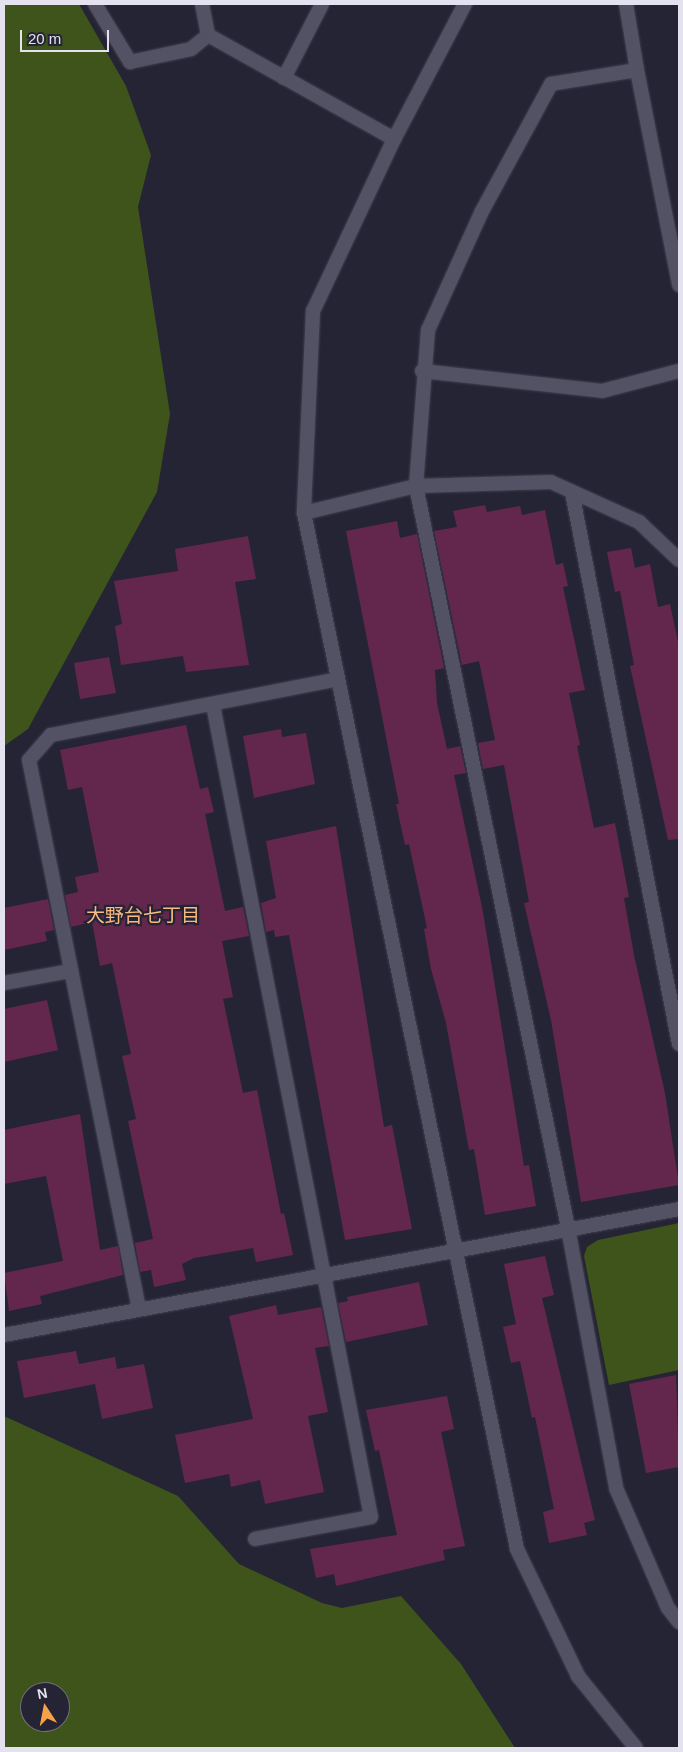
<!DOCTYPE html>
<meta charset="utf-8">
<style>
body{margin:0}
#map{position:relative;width:683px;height:1752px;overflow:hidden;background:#252435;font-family:Arial,"Noto Sans JP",sans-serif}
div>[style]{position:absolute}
.green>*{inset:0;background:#3e541b}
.building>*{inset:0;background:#63274e}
.roads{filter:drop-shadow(0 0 1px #42404e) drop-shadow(0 0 1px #42404e)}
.minor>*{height:14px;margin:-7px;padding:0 7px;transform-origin:7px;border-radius:7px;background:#535265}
.tertiary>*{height:14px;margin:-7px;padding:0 7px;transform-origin:7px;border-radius:7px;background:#535265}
span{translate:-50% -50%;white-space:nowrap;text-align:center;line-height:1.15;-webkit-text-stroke:4.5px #252435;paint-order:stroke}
.neighbourhood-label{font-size:19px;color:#f6ba82}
.frame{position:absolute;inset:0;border:5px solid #e3e2ee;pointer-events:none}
.north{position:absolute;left:20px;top:1682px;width:50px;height:50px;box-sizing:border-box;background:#252435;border:1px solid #71707f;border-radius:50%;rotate:349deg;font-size:14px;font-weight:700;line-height:20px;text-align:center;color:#e3e2ee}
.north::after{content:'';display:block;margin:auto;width:18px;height:22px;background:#f7a148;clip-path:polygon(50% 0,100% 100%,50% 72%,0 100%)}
.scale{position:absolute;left:20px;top:30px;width:89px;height:22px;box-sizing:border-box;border:2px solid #e3e2ee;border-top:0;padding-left:6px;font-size:15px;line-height:18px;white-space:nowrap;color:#e3e2ee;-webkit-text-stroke:4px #252435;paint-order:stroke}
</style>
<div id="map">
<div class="green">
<div style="clip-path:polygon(4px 4px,79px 4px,126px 86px,151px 155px,138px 207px,170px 414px,157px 492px,28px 729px,4px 746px)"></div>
<div style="clip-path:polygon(679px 1223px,679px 1370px,609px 1385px,584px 1256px,587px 1247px,598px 1240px)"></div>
<div style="clip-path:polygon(evenodd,4px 1416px,178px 1496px,239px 1564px,322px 1603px,342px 1608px,401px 1596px,461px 1664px,515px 1748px,4px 1748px,4px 1416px,30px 1692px,60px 1692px,60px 1722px,30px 1722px,30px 1692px)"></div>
</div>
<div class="building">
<div style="clip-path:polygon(485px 505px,487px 512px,520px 506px,522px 515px,545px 510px,556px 565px,563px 563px,568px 586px,563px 587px,585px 690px,569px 693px,580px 745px,577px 746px,594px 828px,615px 823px,629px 897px,624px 898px,634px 955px,665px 1093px,679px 1185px,581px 1202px,551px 1020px,524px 903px,529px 902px,504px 765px,483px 769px,478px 743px,495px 740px,479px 661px,462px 665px,434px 531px,457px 527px,453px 511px)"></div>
<div style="clip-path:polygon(397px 521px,400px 538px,417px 534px,444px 668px,435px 670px,437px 703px,447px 749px,460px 746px,466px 773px,454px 775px,483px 912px,524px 1166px,529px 1165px,536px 1206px,485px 1215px,474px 1149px,469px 1150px,446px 1023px,431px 969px,424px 929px,427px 928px,409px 844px,405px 845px,396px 804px,399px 804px,346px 531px)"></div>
<div style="clip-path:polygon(248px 536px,256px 579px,235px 582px,249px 665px,186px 672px,183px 656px,121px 665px,115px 626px,122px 624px,114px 581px,178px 571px,175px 549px)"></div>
<div style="clip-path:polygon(631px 548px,635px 568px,650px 564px,658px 607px,670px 604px,679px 647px,679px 839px,668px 840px,630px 666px,634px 665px,620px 591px,615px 592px,607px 552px)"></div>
<div style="clip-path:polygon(109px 657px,116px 693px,80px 699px,74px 663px)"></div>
<div style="clip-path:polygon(186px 725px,200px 789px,208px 787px,214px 812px,205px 814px,225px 911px,243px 907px,249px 936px,222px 941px,233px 997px,223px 999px,243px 1093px,257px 1090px,281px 1214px,284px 1213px,293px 1255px,256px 1262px,253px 1248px,194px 1258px,182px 1264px,186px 1280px,154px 1287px,151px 1270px,140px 1272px,135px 1243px,153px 1239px,128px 1121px,136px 1119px,122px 1056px,131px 1054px,112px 963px,100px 966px,92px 922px,71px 927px,65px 895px,78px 892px,75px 877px,99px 872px,82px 787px,68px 790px,60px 750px)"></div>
<div style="clip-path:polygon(281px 729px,282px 737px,306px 733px,315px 784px,254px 798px,243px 736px)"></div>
<div style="clip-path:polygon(336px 826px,384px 1127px,392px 1125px,412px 1229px,345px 1240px,289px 935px,275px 937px,274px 930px,266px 932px,261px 903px,276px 898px,266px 841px)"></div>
<div style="clip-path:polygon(48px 899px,54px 930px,45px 932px,47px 941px,4px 950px,4px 908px)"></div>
<div style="clip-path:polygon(47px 1000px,58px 1050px,4px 1062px,4px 1009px)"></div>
<div style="clip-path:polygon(80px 1114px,100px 1250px,118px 1246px,123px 1275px,40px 1296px,42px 1304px,9px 1311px,4px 1273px,63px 1261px,46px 1176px,4px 1184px,4px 1130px)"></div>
<div style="clip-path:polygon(545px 1256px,554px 1295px,542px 1298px,595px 1520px,584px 1523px,587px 1535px,549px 1543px,543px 1512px,554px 1509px,535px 1417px,532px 1418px,520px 1361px,511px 1363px,503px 1327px,516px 1324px,504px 1264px)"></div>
<div style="clip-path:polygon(419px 1282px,428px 1325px,346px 1342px,338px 1303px,348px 1301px,347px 1297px)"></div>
<div style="clip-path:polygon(276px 1305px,278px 1315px,321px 1307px,329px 1346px,315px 1348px,328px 1412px,308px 1416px,324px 1492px,265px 1504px,260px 1480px,231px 1487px,229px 1474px,185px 1483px,175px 1435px,253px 1419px,229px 1316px)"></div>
<div style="clip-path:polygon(76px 1351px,79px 1364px,115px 1357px,117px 1369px,144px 1364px,153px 1408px,102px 1419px,95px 1384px,24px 1398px,17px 1361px)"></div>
<div style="clip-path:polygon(676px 1375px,679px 1467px,646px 1473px,629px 1384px)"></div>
<div style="clip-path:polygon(447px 1396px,454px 1429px,441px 1432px,465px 1546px,443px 1550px,445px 1560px,336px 1586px,334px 1574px,316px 1578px,310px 1549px,397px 1535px,379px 1450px,375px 1451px,366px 1410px)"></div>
</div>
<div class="roads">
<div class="minor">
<div style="left:95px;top:4px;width:68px;rotate:58.9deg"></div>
<div style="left:130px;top:62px;width:62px;rotate:-12deg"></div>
<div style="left:191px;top:49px;width:22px;rotate:-39deg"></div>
<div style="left:202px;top:4px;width:32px;rotate:79deg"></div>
<div style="left:208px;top:35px;width:213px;rotate:29.2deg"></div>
<div style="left:626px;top:4px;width:67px;rotate:80.5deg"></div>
<div style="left:637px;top:70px;width:87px;rotate:170.8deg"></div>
<div style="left:551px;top:84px;width:145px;rotate:118.5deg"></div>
<div style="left:482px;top:211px;width:131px;rotate:114.4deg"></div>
<div style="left:428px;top:330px;width:156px;rotate:94.4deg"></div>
<div style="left:416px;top:486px;width:757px;rotate:78.42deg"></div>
<div style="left:568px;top:1228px;width:264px;rotate:79.5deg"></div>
<div style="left:616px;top:1488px;width:131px;rotate:66.6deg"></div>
<div style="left:668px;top:1608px;width:18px;rotate:52deg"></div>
<div style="left:637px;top:70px;width:219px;rotate:78.9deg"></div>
<div style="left:284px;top:78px;width:83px;rotate:-62.8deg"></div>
<div style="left:422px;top:371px;width:181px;rotate:6.3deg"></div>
<div style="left:602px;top:391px;width:80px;rotate:-14.6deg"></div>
<div style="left:572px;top:492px;width:562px;rotate:79.03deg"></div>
<div style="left:304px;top:513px;width:115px;rotate:-13.6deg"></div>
<div style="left:416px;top:486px;width:135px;rotate:-1.7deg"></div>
<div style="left:551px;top:482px;width:97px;rotate:24.4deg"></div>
<div style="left:639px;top:522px;width:55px;rotate:43.5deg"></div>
<div style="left:213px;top:705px;width:827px;rotate:78.99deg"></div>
<div style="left:371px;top:1517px;width:118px;rotate:169.3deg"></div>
<div style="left:4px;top:983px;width:68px;rotate:-10.2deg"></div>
<div style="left:139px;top:1309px;width:560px;rotate:-101.33deg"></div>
<div style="left:29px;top:760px;width:33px;rotate:-49deg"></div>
<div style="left:51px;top:735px;width:292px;rotate:-11deg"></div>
<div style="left:4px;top:1335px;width:687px;rotate:-10.57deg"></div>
</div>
<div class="tertiary">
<div style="left:465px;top:4px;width:153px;rotate:117.7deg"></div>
<div style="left:394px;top:139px;width:190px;rotate:115.2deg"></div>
<div style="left:313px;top:311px;width:202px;rotate:92.6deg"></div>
<div style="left:304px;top:513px;width:1058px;rotate:78.38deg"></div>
<div style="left:517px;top:1549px;width:141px;rotate:64.3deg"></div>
<div style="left:578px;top:1676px;width:92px;rotate:51.1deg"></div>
</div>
</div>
<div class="neighbourhood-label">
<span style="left:143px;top:916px">大野台七丁目</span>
</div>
<div class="frame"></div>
<div class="north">N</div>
<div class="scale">20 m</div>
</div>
